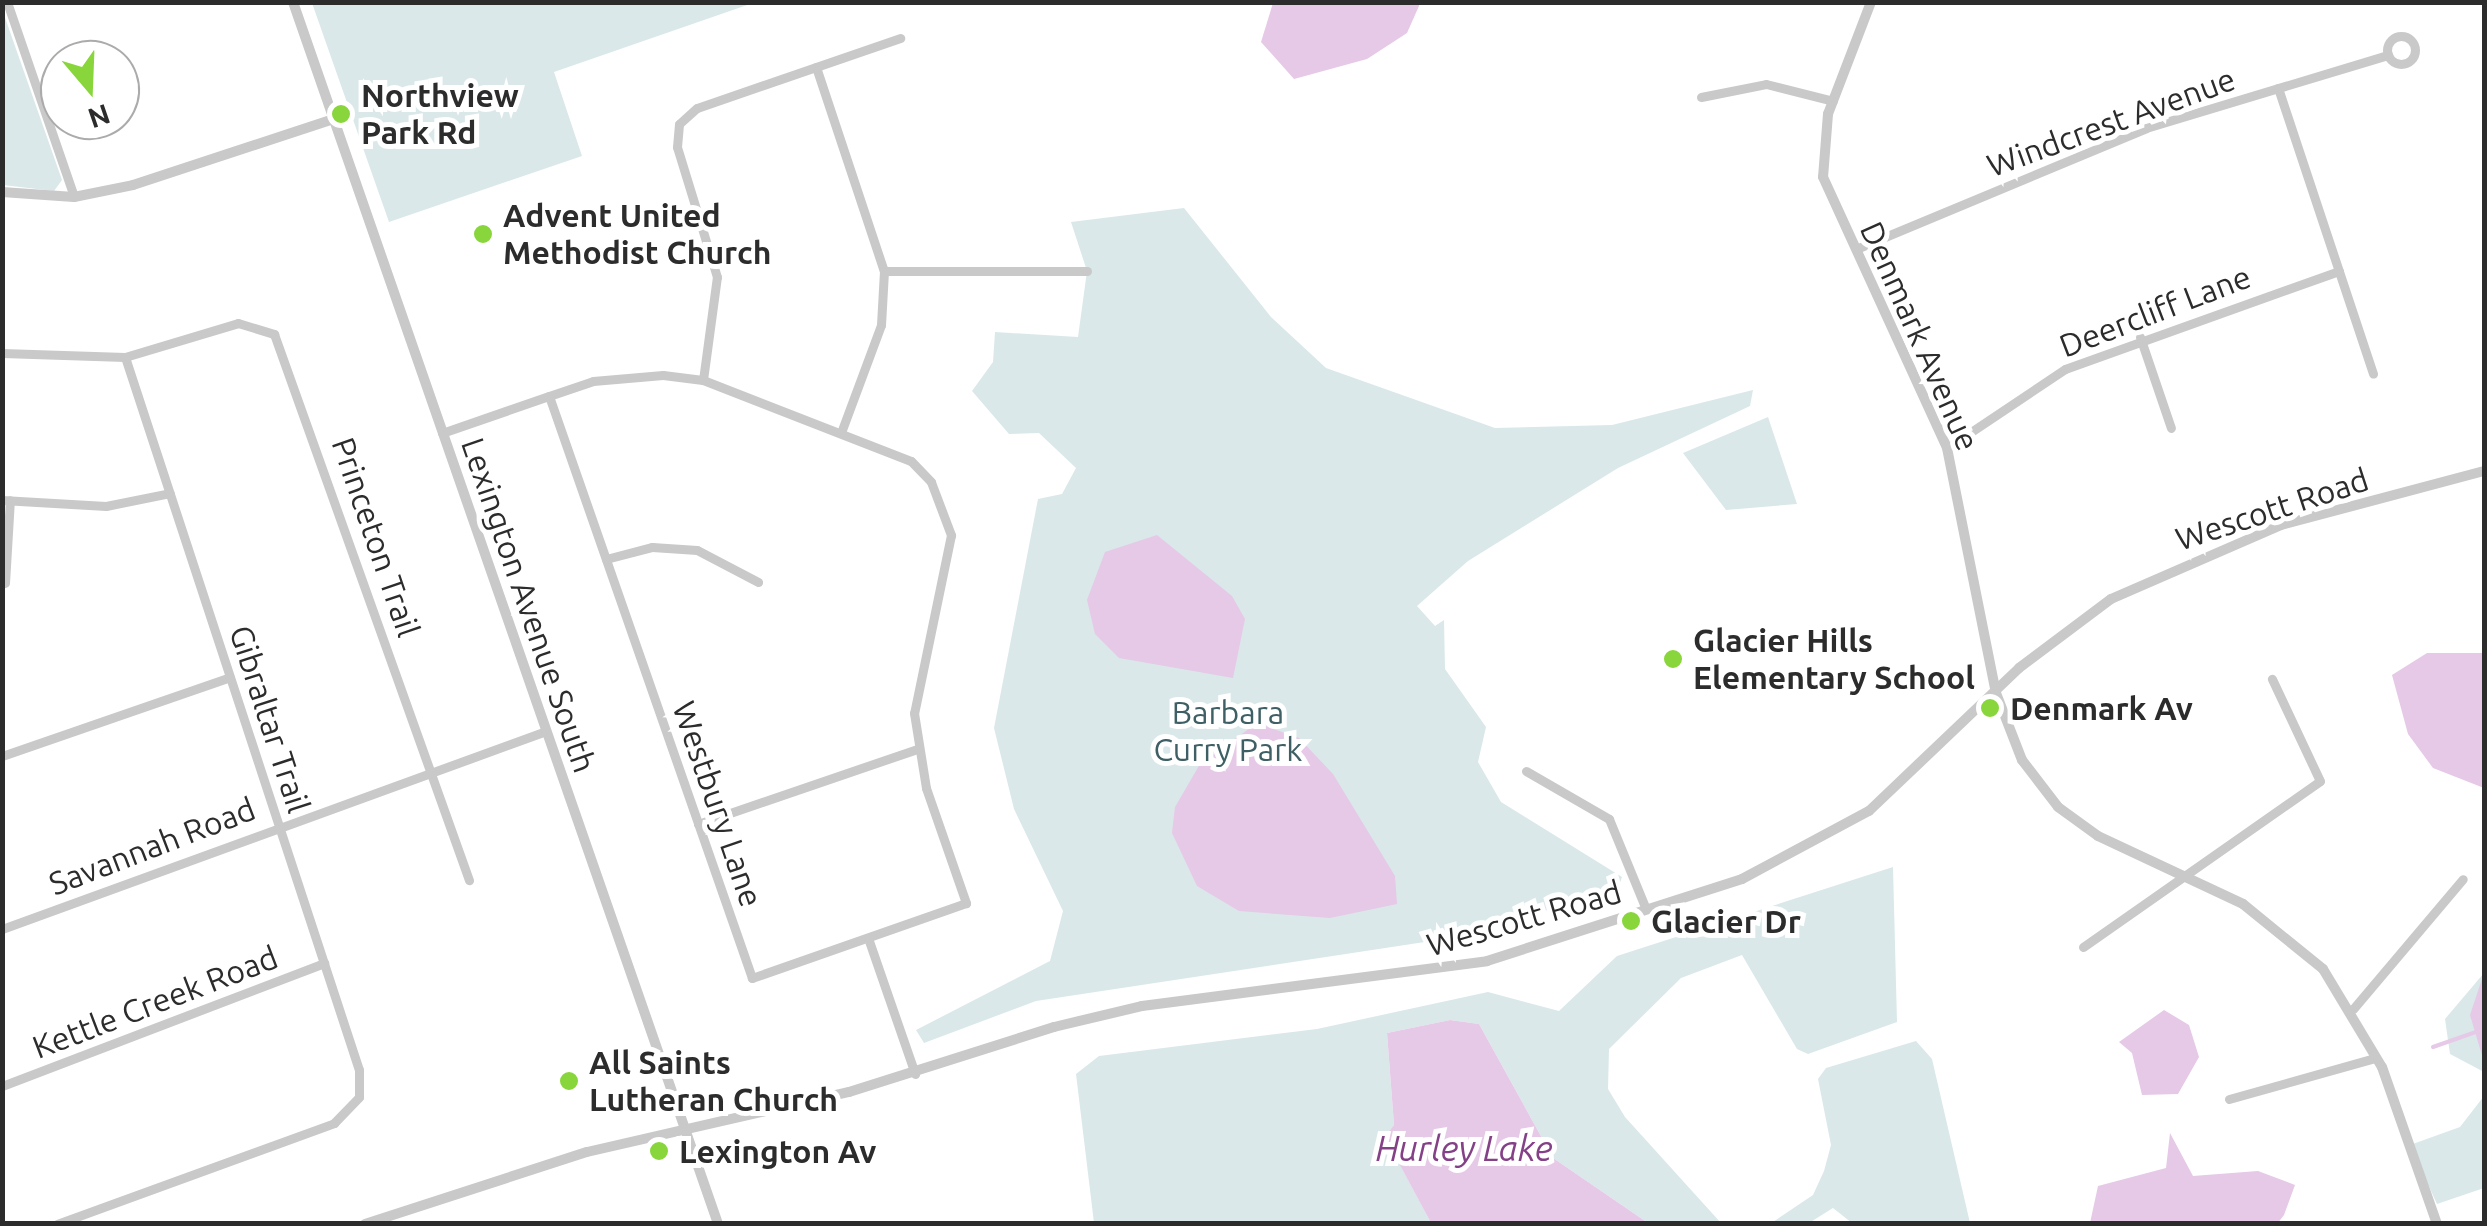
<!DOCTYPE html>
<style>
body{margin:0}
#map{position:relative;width:2487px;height:1226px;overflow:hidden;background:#fff;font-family:Ubuntu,sans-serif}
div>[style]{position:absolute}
.green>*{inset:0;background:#dae8e9}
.water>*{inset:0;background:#e6c8e7}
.stream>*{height:4px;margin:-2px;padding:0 2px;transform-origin:2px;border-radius:2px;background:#e6c8e7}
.minor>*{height:9px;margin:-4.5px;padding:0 4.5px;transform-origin:4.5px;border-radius:4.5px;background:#c9c9c9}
.minor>.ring{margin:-4.5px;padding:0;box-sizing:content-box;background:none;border:9px solid #c9c9c9;border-radius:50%}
.tertiary>*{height:10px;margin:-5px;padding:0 5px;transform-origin:5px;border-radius:5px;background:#c9c9c9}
.dots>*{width:28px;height:28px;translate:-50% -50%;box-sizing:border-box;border:5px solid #fff;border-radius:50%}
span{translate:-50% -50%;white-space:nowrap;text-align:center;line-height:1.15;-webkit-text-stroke:10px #fff;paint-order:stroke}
.poi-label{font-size:32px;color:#2c2c2c;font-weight:700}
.left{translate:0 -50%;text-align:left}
.street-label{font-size:32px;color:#2c2c2c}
.park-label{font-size:32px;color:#3e5f63}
.water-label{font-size:35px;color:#844187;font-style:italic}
.frame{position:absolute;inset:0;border:5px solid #2c2c2c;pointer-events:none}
.north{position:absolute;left:40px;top:40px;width:100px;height:100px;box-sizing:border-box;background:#fff;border:2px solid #ababab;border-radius:50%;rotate:161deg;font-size:28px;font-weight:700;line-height:40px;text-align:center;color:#2c2c2c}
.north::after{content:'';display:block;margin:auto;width:35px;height:45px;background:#88d63b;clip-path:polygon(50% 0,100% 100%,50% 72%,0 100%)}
</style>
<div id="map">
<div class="green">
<div style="clip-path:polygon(312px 3px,312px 2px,753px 3px,554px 72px,582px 156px,389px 222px)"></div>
<div style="clip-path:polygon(2px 9px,62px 180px,54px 191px,3px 185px)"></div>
<div style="clip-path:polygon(1184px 208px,1271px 317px,1326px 368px,1495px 428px,1612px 425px,1753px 390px,1750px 406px,1618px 468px,1468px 561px,1417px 606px,1435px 626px,1444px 620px,1445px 669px,1486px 727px,1478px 762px,1501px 802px,1622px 877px,1616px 895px,1503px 920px,1484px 933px,1036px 1001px,924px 1043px,916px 1030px,1050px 961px,1063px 911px,1014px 809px,994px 728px,1038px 499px,1062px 494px,1076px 468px,1039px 433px,1009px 434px,972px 391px,993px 362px,995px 332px,1078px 337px,1087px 271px,1071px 222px)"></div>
<div style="clip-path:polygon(1768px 417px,1797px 504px,1726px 510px,1683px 453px)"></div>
<div style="clip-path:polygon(1893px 867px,1897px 1022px,1808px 1054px,1797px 1049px,1742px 955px,1681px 978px,1609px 1049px,1608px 1089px,1625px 1117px,1721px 1223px,1648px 1223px,1553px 1158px,1479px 1024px,1450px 1020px,1387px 1033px,1394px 1125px,1386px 1138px,1431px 1223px,1094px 1223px,1076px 1074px,1099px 1056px,1317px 1029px,1488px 992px,1559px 1011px,1617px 956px)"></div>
<div style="clip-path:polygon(2484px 973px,2484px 1072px,2450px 1054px,2445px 1019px)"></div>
<div style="clip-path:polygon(1916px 1041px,1932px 1059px,1970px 1223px,1852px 1223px,1833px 1208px,1809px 1223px,1770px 1224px,1813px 1195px,1824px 1171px,1831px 1145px,1818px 1079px,1826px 1068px)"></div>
<div style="clip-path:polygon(2484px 1096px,2484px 1188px,2437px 1204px,2410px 1145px,2460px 1127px)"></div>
</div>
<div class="water">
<div style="clip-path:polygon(1273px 3px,1419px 2px,1419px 6px,1407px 33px,1367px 59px,1294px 79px,1261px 42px)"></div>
<div style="clip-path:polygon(1157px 535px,1232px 596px,1245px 619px,1233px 678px,1119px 658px,1095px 634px,1087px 600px,1105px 552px)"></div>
<div style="clip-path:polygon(2427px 653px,2484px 653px,2484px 788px,2433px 768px,2408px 734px,2392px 675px)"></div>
<div style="clip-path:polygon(1257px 723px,1299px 738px,1333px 774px,1395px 876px,1397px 904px,1330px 918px,1239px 911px,1197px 886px,1172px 833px,1175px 807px,1200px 764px)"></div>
<div style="clip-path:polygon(2484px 973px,2484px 1062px,2470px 1015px)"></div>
<div style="clip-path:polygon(2164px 1010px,2189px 1025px,2199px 1057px,2178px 1094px,2142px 1095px,2132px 1053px,2119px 1042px)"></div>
<div style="clip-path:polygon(1450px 1020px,1479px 1024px,1553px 1158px,1648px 1223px,1431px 1223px,1385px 1137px,1394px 1125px,1387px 1033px)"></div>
<div style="clip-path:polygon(2170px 1133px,2193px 1176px,2258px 1171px,2295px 1185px,2284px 1215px,2277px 1224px,2090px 1223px,2098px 1186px,2166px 1168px)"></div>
</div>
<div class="stream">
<div style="left:2433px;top:1047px;width:54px;rotate:-19.4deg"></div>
</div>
<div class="minor">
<div style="left:7px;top:2px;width:206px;rotate:71deg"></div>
<div class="ring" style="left:2387px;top:36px;width:19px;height:19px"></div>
<div style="left:816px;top:67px;width:215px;rotate:71.6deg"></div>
<div style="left:884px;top:271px;width:54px;rotate:93.2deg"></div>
<div style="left:881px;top:325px;width:112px;rotate:110.4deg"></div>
<div style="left:2278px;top:88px;width:301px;rotate:71.6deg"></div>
<div style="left:1701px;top:97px;width:66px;rotate:-11.3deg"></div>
<div style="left:1766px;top:84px;width:69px;rotate:14.2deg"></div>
<div style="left:1856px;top:249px;width:314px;rotate:-22.6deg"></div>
<div style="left:2146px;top:128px;width:253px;rotate:-16.8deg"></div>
<div style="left:884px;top:271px;width:203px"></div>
<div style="left:2140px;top:337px;width:96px;rotate:71.2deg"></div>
<div style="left:2px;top:353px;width:123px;rotate:1.9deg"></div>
<div style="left:125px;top:357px;width:118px;rotate:-16.7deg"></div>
<div style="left:238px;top:323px;width:38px;rotate:17deg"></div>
<div style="left:274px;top:334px;width:580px;rotate:70.35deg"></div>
<div style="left:703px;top:380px;width:104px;rotate:-82.3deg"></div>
<div style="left:717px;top:277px;width:136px;rotate:-107.1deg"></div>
<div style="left:677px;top:147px;width:23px;rotate:-85deg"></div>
<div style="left:679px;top:124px;width:24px;rotate:-42deg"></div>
<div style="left:697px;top:108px;width:215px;rotate:-19deg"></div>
<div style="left:442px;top:433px;width:113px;rotate:-19.1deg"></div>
<div style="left:549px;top:396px;width:46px;rotate:-18.8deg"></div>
<div style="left:593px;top:381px;width:70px;rotate:-4.9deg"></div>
<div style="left:663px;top:375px;width:40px;rotate:7.1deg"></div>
<div style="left:703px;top:380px;width:223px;rotate:21.3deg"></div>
<div style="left:911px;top:461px;width:29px;rotate:46deg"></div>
<div style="left:931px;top:482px;width:57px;rotate:69.3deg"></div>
<div style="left:951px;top:535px;width:182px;rotate:101.7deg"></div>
<div style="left:914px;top:713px;width:76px;rotate:80.9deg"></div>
<div style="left:926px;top:788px;width:122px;rotate:70.8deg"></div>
<div style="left:966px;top:903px;width:227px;rotate:160.7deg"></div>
<div style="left:752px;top:978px;width:616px;rotate:-109.23deg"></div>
<div style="left:1947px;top:448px;width:142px;rotate:-33.8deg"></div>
<div style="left:2065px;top:369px;width:291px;rotate:-19.7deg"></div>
<div style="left:2px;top:500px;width:104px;rotate:3.3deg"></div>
<div style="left:106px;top:506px;width:65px;rotate:-11.5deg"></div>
<div style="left:606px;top:559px;width:48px;rotate:-14.6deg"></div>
<div style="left:652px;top:547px;width:45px;rotate:3.8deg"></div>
<div style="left:697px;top:550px;width:69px;rotate:27.7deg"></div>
<div style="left:5px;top:583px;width:83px;rotate:-86.6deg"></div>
<div style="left:2px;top:756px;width:241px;rotate:-19.1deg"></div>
<div style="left:1526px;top:771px;width:96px;rotate:30deg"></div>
<div style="left:1609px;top:819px;width:97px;rotate:67.7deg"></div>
<div style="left:698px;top:824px;width:231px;rotate:-18.9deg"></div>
<div style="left:2px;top:929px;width:579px;rotate:-20deg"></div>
<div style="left:868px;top:938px;width:144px;rotate:70.9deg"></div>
<div style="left:2083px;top:947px;width:289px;rotate:-35deg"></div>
<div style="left:2320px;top:781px;width:113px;rotate:-115.2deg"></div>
<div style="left:2353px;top:1009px;width:170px;rotate:-49.8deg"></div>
<div style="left:2px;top:1086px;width:345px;rotate:-20.9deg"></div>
<div style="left:2229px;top:1099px;width:152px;rotate:-15.7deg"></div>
<div style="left:57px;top:1224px;width:295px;rotate:-20deg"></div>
<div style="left:334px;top:1123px;width:36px;rotate:-46deg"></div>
<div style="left:359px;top:1097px;width:27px;rotate:-90deg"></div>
<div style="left:359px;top:1070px;width:750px;rotate:-108.17deg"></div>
</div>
<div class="tertiary">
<div style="left:293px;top:2px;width:1294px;rotate:70.82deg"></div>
<div style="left:1871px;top:2px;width:120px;rotate:111deg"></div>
<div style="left:1828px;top:114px;width:63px;rotate:94.5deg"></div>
<div style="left:1823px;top:177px;width:298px;rotate:65.4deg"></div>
<div style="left:1947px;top:448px;width:250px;rotate:78.7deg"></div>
<div style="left:1996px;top:693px;width:72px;rotate:68.8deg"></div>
<div style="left:2022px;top:760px;width:59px;rotate:52.5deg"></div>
<div style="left:2058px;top:807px;width:49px;rotate:35.9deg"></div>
<div style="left:2098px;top:836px;width:160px;rotate:25.1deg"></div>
<div style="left:2243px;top:904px;width:103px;rotate:39.1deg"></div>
<div style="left:2323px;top:969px;width:114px;rotate:59deg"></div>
<div style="left:2382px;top:1067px;width:166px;rotate:70.7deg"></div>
<div style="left:2px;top:192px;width:72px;rotate:4deg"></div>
<div style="left:74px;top:197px;width:60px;rotate:-11.5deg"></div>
<div style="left:133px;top:185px;width:212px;rotate:-18.2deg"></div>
<div style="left:365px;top:1224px;width:233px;rotate:-18deg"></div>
<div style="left:587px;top:1152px;width:269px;rotate:-12.9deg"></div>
<div style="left:849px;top:1092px;width:215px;rotate:-17.6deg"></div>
<div style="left:1054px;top:1027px;width:90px;rotate:-13.4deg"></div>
<div style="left:1142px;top:1006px;width:348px;rotate:-7.4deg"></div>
<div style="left:1487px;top:961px;width:268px;rotate:-17.8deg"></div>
<div style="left:1742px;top:879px;width:144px;rotate:-28.2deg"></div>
<div style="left:1869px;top:811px;width:207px;rotate:-43.6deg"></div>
<div style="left:2019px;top:668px;width:115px;rotate:-36.9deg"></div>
<div style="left:2111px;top:599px;width:185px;rotate:-23.5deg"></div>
<div style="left:2281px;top:525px;width:210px;rotate:-14.9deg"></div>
</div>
<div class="dots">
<div style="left:341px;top:114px;background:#88d63b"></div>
<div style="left:483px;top:234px;background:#88d63b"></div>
<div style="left:1673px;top:659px;background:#88d63b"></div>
<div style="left:1990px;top:708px;background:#88d63b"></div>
<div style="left:1631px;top:921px;background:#88d63b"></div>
<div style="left:569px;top:1081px;background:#88d63b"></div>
<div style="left:659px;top:1151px;background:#88d63b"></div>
</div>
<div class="poi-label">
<span class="left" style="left:361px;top:114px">Northview<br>Park Rd</span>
<span class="left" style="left:503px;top:234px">Advent United<br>Methodist Church</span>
<span class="left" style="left:1693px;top:659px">Glacier Hills<br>Elementary School</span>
<span class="left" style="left:2010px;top:708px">Denmark Av</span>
<span class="left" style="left:1651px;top:921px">Glacier Dr</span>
<span class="left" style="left:589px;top:1081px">All Saints<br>Lutheran Church</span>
<span class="left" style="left:679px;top:1151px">Lexington Av</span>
</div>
<div class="street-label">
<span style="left:2111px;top:122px;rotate:-20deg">Windcrest Avenue</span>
<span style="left:2155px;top:311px;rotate:-21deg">Deercliff Lane</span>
<span style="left:1920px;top:336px;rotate:66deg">Denmark Avenue</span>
<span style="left:2272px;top:509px;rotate:-18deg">Wescott Road</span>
<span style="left:376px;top:537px;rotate:71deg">Princeton Trail</span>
<span style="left:529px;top:605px;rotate:71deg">Lexington Avenue South</span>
<span style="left:270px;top:719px;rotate:72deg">Gibraltar Trail</span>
<span style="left:718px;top:804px;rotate:71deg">Westbury Lane</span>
<span style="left:152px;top:846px;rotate:-21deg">Savannah Road</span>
<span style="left:1524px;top:918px;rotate:-16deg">Wescott Road</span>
<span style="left:155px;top:1002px;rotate:-21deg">Kettle Creek Road</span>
</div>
<div class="park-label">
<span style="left:1228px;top:731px">Barbara<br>Curry Park</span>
</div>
<div class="water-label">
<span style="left:1464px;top:1148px">Hurley Lake</span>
</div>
<div class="frame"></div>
<div class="north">N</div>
</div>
